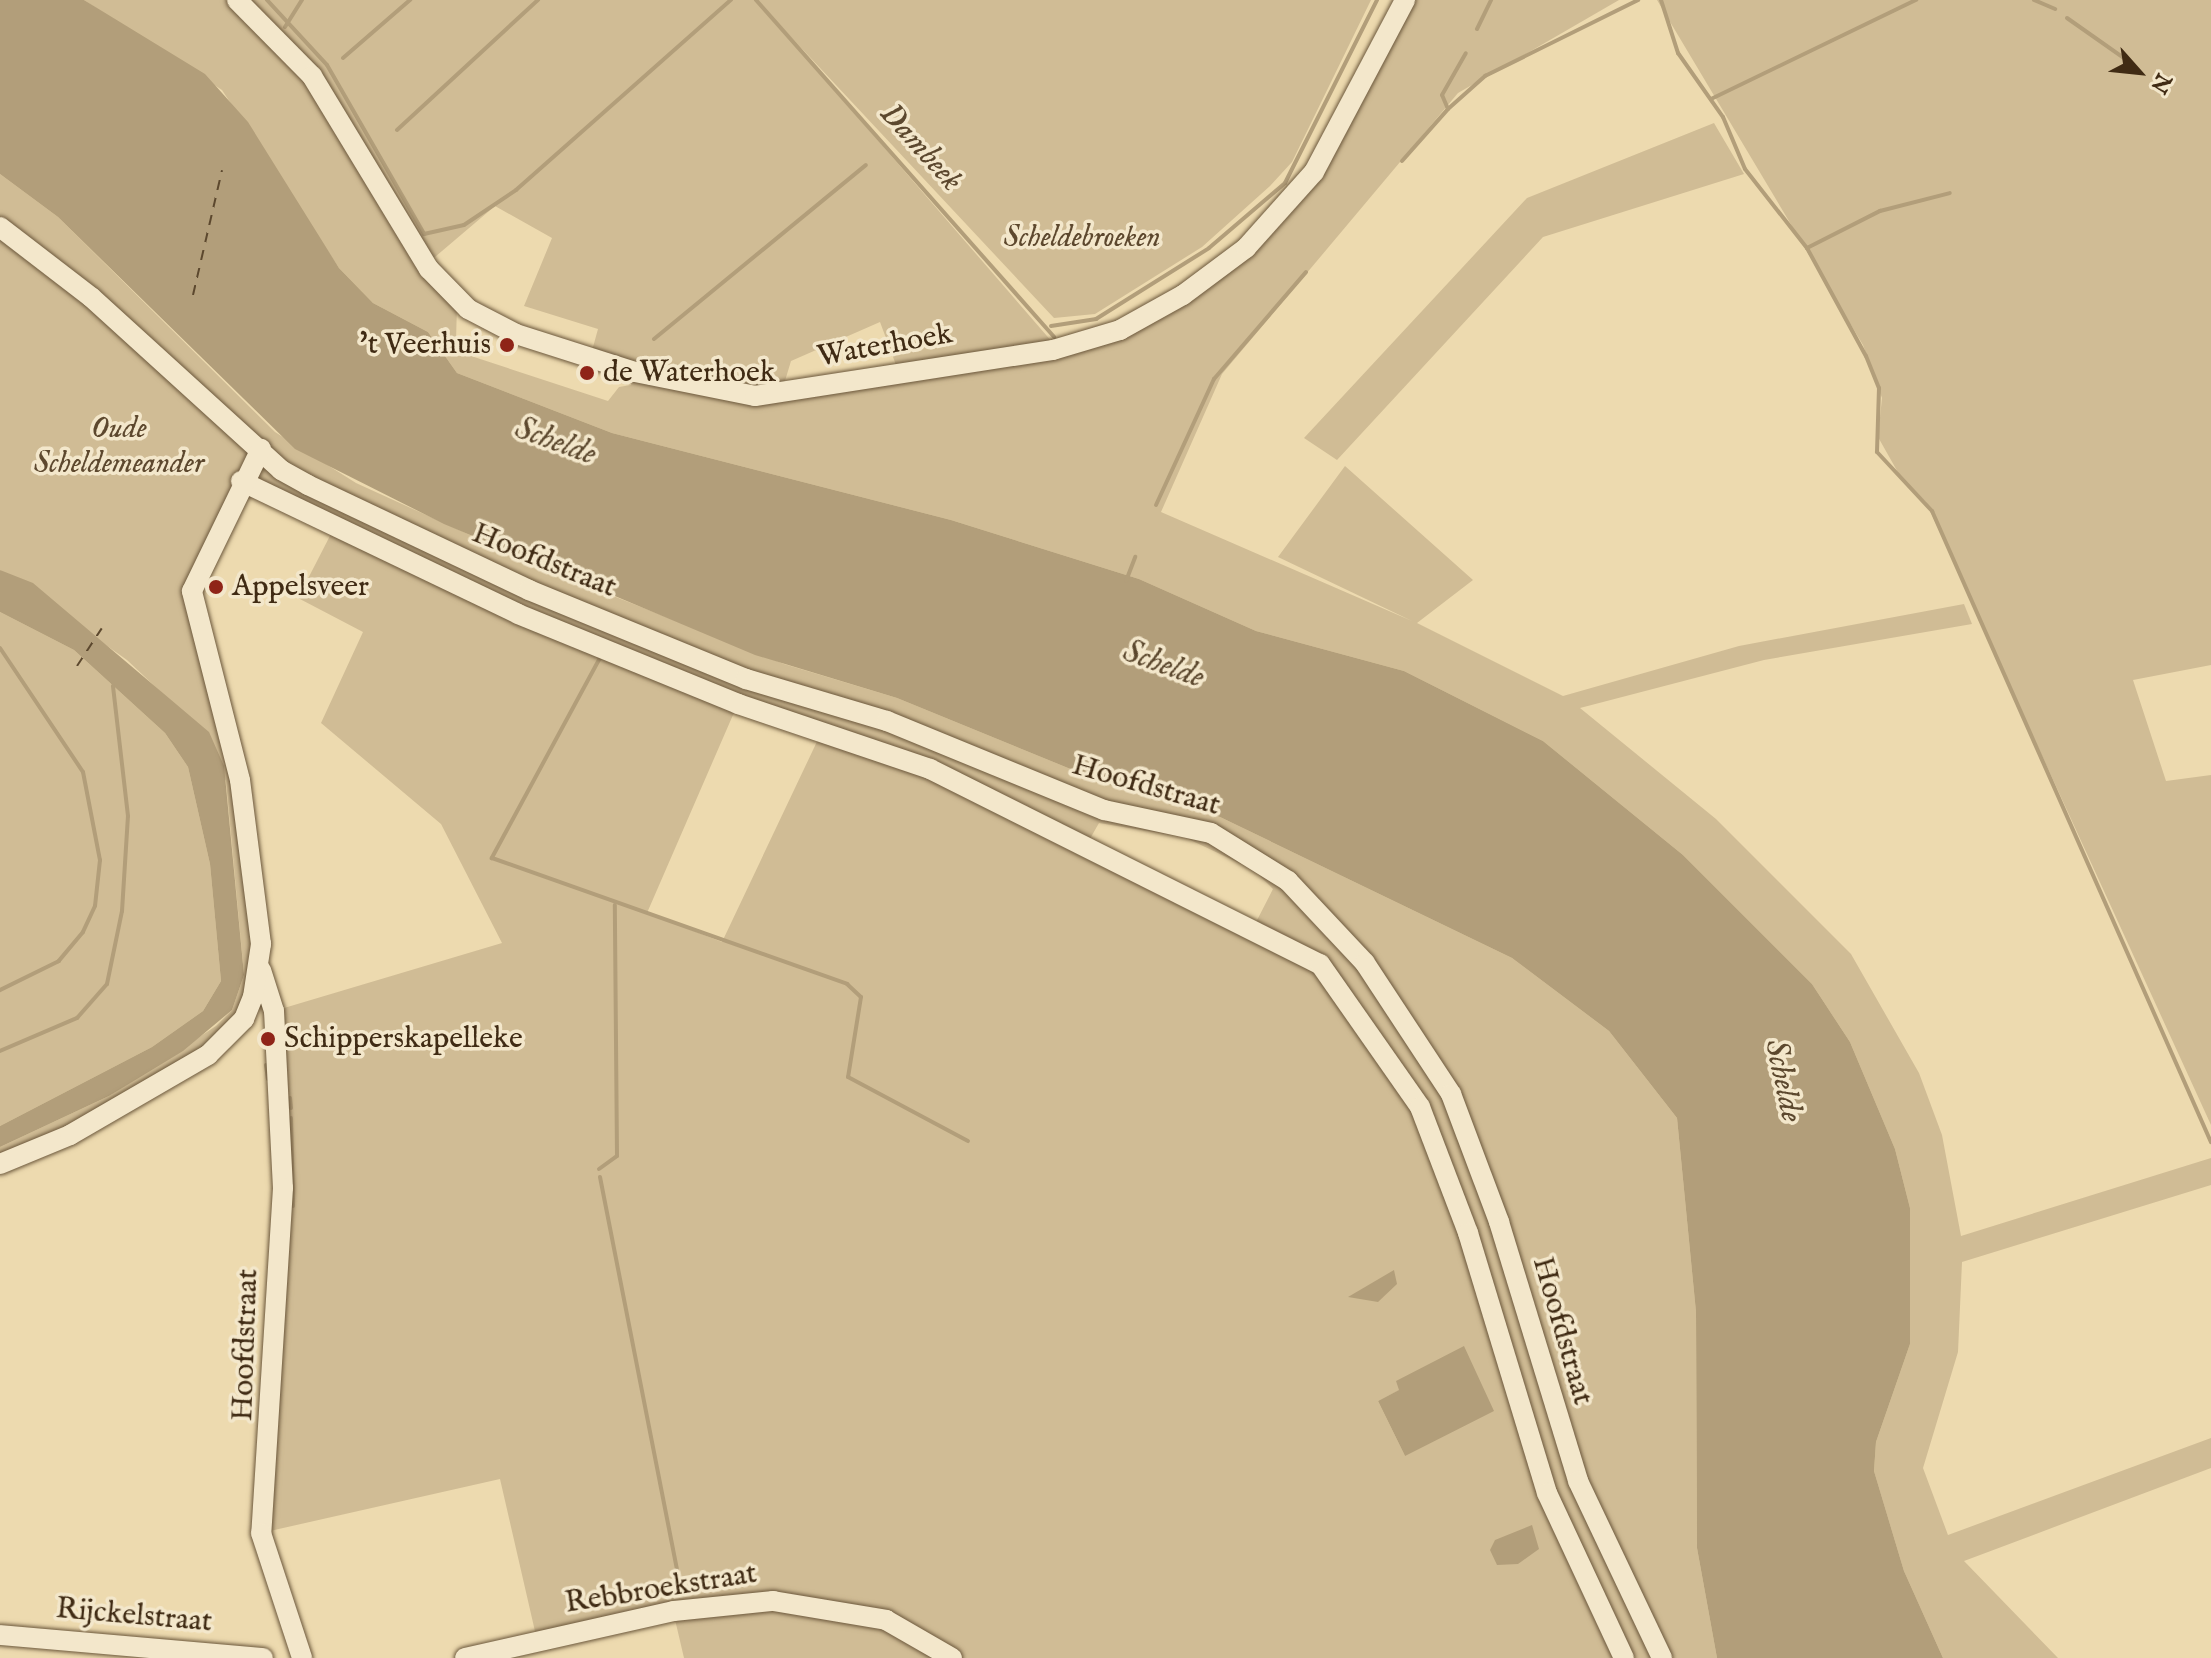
<!DOCTYPE html>
<style>
body{margin:0}
#map{position:relative;width:2211px;height:1658px;overflow:hidden;background:#eddaaf;font-family:"IM FELL English",serif}
div>[style]{position:absolute}
.green>*{inset:0;background:#d0bc95}
.water>*{inset:0;background:#b29e7a}
.stream>*{height:4px;margin:-2px;padding:0 2px;transform-origin:2px;border-radius:2px;background:#b29e7a}
.ferry>*{height:2px;margin-top:-1px;transform-origin:0;background:repeating-linear-gradient(90deg,#5c482e 0 10px,transparent 0 18px)}
.roads{filter:drop-shadow(0 0 2px #6b573b) drop-shadow(0 0 2px #6b573b)}
.minor>*{height:20px;margin:-10px;padding:0 10px;transform-origin:10px;border-radius:10px;background:#f3e7cb}
.dots>*{width:22px;height:22px;translate:-50% -50%;box-sizing:border-box;border:4px solid #f3e7cb;border-radius:50%}
span{translate:-50% -50%;white-space:nowrap;text-align:center;line-height:1.15;-webkit-text-stroke:7px #f3e7cb;paint-order:stroke}
.park-label{font-size:30px;color:#5d482e;font-style:italic}
.poi-label{font-size:30px;color:#402b14}
.right{translate:-100% -50%;text-align:right}
.left{translate:0 -50%;text-align:left}
.street-label{font-size:30px;color:#402b14}
.water-label{font-size:32px;color:#5c482e;font-style:italic}
.north{position:absolute;left:2099px;top:32px;width:80px;height:80px;-webkit-text-stroke:6px #f3e7cb;paint-order:stroke;rotate:117deg;font-size:22px;font-weight:700;line-height:32px;text-align:center;color:#402b14}
.north::after{content:'';display:block;margin:auto;width:28px;height:36px;background:#402b14;clip-path:polygon(50% 0,100% 100%,50% 72%,0 100%)}
</style>
<div id="map">
<div class="green">
<div style="clip-path:polygon(evenodd,84px 0,1371px 0,1292px 162px,1270px 186px,1202px 247px,1095px 314px,1054px 318px,761px 5px,1053px 343px,1084px 342px,1258px 247px,1318px 177px,1412px 0,1619px 0,1458px 93px,1222px 374px,1161px 512px,1412px 621px,1278px 557px,1345px 466px,1473px 580px,1417px 623px,1563px 696px,1739px 646px,1964px 604px,1972px 624px,1764px 660px,1580px 708px,1716px 819px,1851px 954px,1919px 1073px,1942px 1135px,1961px 1236px,2211px 1158px,2211px 1185px,1962px 1262px,1958px 1352px,1923px 1468px,1948px 1535px,2211px 1438px,2211px 1468px,1964px 1561px,2058px 1658px,1943px 1658px,1904px 1571px,1874px 1471px,1876px 1442px,1910px 1344px,1910px 1208px,1895px 1149px,1850px 1042px,1812px 984px,1683px 855px,1543px 741px,1404px 671px,1256px 631px,1139px 579px,951px 520px,612px 433px,457px 373px,428px 332px,373px 303px,339px 268px,222px 90px,84px 0,495px 206px,552px 238px,524px 306px,598px 329px,590px 358px,635px 372px,631px 385px,619px 387px,608px 401px,465px 354px,456px 341px,457px 305px,422px 268px,495px 206px,84px 0,880px 322px,899px 373px,781px 394px,791px 361px,880px 322px)"></div>
<div style="clip-path:polygon(1657px 0,2211px 0,2211px 665px,2133px 680px,2166px 781px,2211px 775px,2211px 1125px,1926px 502px,1900px 476px,1878px 437px,1882px 398px,1863px 345px)"></div>
<div style="clip-path:polygon(1714px 123px,1744px 174px,1543px 237px,1337px 460px,1304px 438px,1527px 198px)"></div>
<div style="clip-path:polygon(evenodd,0 174px,58px 217px,275px 432px,356px 483px,538px 566px,784px 664px,897px 698px,1112px 786px,1220px 817px,1512px 958px,1609px 1031px,1677px 1118px,1696px 1312px,1697px 1548px,1717px 1658px,684px 1658px,673px 1611px,537px 1640px,500px 1479px,261px 1533px,272px 1430px,274px 1011px,502px 943px,441px 824px,321px 723px,363px 632px,298px 598px,333px 530px,242px 481px,192px 574px,228px 726px,261px 944px,237px 1028px,0 1164px,0 1147px,109px 1096px,216px 1026px,232px 1010px,244px 975px,226px 781px,199px 728px,127px 660px,0 570px,0 174px,736px 708px,822px 731px,722px 942px,647px 913px,736px 708px,0 174px,1099px 823px,1184px 837px,1254px 870px,1273px 889px,1253px 928px,1087px 844px,1099px 823px,0 174px,1400px 1390px,1405px 1456px,1378px 1401px,1400px 1390px)"></div>
<div style="clip-path:polygon(0 612px,74px 650px,165px 733px,188px 767px,210px 864px,221px 981px,203px 1011px,152px 1047px,0 1126px)"></div>
</div>
<div class="water">
<div style="clip-path:polygon(0 0,84px 0,205px 74px,248px 122px,339px 268px,373px 303px,428px 332px,457px 373px,612px 433px,951px 520px,1139px 579px,1256px 631px,1404px 671px,1543px 741px,1683px 855px,1812px 984px,1850px 1042px,1895px 1149px,1910px 1208px,1910px 1344px,1876px 1442px,1874px 1471px,1904px 1571px,1943px 1658px,1717px 1658px,1697px 1548px,1696px 1312px,1677px 1118px,1609px 1031px,1512px 958px,1220px 817px,1112px 786px,897px 698px,755px 655px,444px 524px,295px 449px,58px 217px,0 174px)"></div>
<div style="clip-path:polygon(0 570px,33px 583px,209px 732px,224px 766px,244px 975px,232px 1010px,183px 1051px,109px 1096px,0 1147px,0 1126px,152px 1047px,203px 1011px,221px 981px,210px 864px,188px 767px,165px 733px,74px 650px,0 612px)"></div>
<div style="clip-path:polygon(1394px 1270px,1397px 1284px,1378px 1302px,1348px 1297px)"></div>
<div style="clip-path:polygon(1464px 1346px,1494px 1411px,1405px 1456px,1378px 1401px,1399px 1390px,1396px 1381px)"></div>
<div style="clip-path:polygon(1532px 1525px,1539px 1549px,1518px 1564px,1497px 1565px,1490px 1550px,1495px 1540px)"></div>
</div>
<div class="stream">
<div style="left:267px;top:0;width:88px;rotate:47.3deg"></div>
<div style="left:327px;top:65px;width:195px;rotate:60.1deg"></div>
<div style="left:424px;top:234px;width:41px;rotate:-12.7deg"></div>
<div style="left:464px;top:225px;width:63px;rotate:-33.9deg"></div>
<div style="left:516px;top:190px;width:287px;rotate:-41.5deg"></div>
<div style="left:756px;top:0;width:450px;rotate:48.5deg"></div>
<div style="left:1661px;top:0;width:56px;rotate:72.2deg"></div>
<div style="left:1678px;top:53px;width:78px;rotate:54.9deg"></div>
<div style="left:1723px;top:117px;width:56px;rotate:67.1deg"></div>
<div style="left:1745px;top:169px;width:100px;rotate:51.9deg"></div>
<div style="left:1807px;top:248px;width:123px;rotate:61.4deg"></div>
<div style="left:1866px;top:356px;width:35px;rotate:68deg"></div>
<div style="left:1879px;top:388px;width:64px;rotate:91.8deg"></div>
<div style="left:1877px;top:452px;width:81px;rotate:47deg"></div>
<div style="left:1932px;top:511px;width:690px;rotate:66.15deg"></div>
<div style="left:2034px;top:0;width:23px;rotate:23deg"></div>
<div style="left:2067px;top:18px;width:75px;rotate:35.2deg"></div>
<div style="left:285px;top:27px;width:32px;rotate:-58deg"></div>
<div style="left:1477px;top:29px;width:32px;rotate:-64deg"></div>
<div style="left:343px;top:58px;width:89px;rotate:-40.9deg"></div>
<div style="left:1711px;top:99px;width:228px;rotate:-25.8deg"></div>
<div style="left:1448px;top:109px;width:50px;rotate:-41.7deg"></div>
<div style="left:1485px;top:76px;width:171px;rotate:-26.4deg"></div>
<div style="left:397px;top:130px;width:192px;rotate:-42.7deg"></div>
<div style="left:1402px;top:161px;width:69px;rotate:-48.5deg"></div>
<div style="left:1448px;top:109px;width:15px;rotate:-113deg"></div>
<div style="left:1442px;top:95px;width:48px;rotate:-60.3deg"></div>
<div style="left:1807px;top:248px;width:82px;rotate:-26.9deg"></div>
<div style="left:1880px;top:211px;width:72px;rotate:-14.4deg"></div>
<div style="left:1051px;top:326px;width:46px;rotate:-8.8deg"></div>
<div style="left:1096px;top:319px;width:133px;rotate:-32.1deg"></div>
<div style="left:1209px;top:248px;width:100px;rotate:-40.5deg"></div>
<div style="left:1285px;top:183px;width:205px;rotate:-63.3deg"></div>
<div style="left:654px;top:339px;width:274px;rotate:-39.4deg"></div>
<div style="left:1156px;top:505px;width:139px;rotate:-65.3deg"></div>
<div style="left:1214px;top:379px;width:141px;rotate:-49.3deg"></div>
<div style="left:1126px;top:581px;width:26px;rotate:-69deg"></div>
<div style="left:0;top:648px;width:149px;rotate:56.2deg"></div>
<div style="left:83px;top:772px;width:90px;rotate:79.1deg"></div>
<div style="left:100px;top:860px;width:46px;rotate:96.2deg"></div>
<div style="left:95px;top:906px;width:29px;rotate:115deg"></div>
<div style="left:83px;top:932px;width:38px;rotate:130deg"></div>
<div style="left:59px;top:961px;width:66px;rotate:153.8deg"></div>
<div style="left:601px;top:656px;width:230px;rotate:118.4deg"></div>
<div style="left:492px;top:858px;width:377px;rotate:19.5deg"></div>
<div style="left:847px;top:984px;width:19px;rotate:43deg"></div>
<div style="left:861px;top:997px;width:81px;rotate:99.2deg"></div>
<div style="left:848px;top:1077px;width:136px;rotate:28.1deg"></div>
<div style="left:0;top:1051px;width:84px;rotate:-23.2deg"></div>
<div style="left:77px;top:1018px;width:45px;rotate:-48.6deg"></div>
<div style="left:107px;top:984px;width:75px;rotate:-78.4deg"></div>
<div style="left:122px;top:911px;width:95px;rotate:-86.4deg"></div>
<div style="left:128px;top:816px;width:131px;rotate:-96.6deg"></div>
<div style="left:266px;top:1065px;width:14px;rotate:82deg"></div>
<div style="left:290px;top:1098px;width:10px;rotate:84deg"></div>
<div style="left:291px;top:1118px;width:88px;rotate:88.7deg"></div>
<div style="left:599px;top:1169px;width:22px;rotate:-36deg"></div>
<div style="left:617px;top:1156px;width:251px;rotate:-90.5deg"></div>
<div style="left:600px;top:1177px;width:426px;rotate:78.9deg"></div>
</div>
<div class="ferry">
<div style="left:193px;top:295px;width:128px;rotate:-76.9deg"></div>
<div style="left:77px;top:666px;width:45px;rotate:-56.7deg"></div>
</div>
<div class="roads">
<div class="minor">
<div style="left:237px;top:0;width:107px;rotate:45.4deg"></div>
<div style="left:312px;top:76px;width:226px;rotate:58.8deg"></div>
<div style="left:429px;top:269px;width:56px;rotate:45.7deg"></div>
<div style="left:468px;top:309px;width:54px;rotate:27.5deg"></div>
<div style="left:516px;top:334px;width:125px;rotate:17.7deg"></div>
<div style="left:635px;top:372px;width:122px;rotate:11.3deg"></div>
<div style="left:755px;top:396px;width:302px;rotate:-8.8deg"></div>
<div style="left:1053px;top:350px;width:70px;rotate:-16.6deg"></div>
<div style="left:1120px;top:330px;width:72px;rotate:-29.1deg"></div>
<div style="left:1183px;top:295px;width:79px;rotate:-36.7deg"></div>
<div style="left:1246px;top:248px;width:102px;rotate:-48.2deg"></div>
<div style="left:1314px;top:172px;width:195px;rotate:-62.1deg"></div>
<div style="left:0;top:227px;width:115px;rotate:37.6deg"></div>
<div style="left:91px;top:297px;width:257px;rotate:42.3deg"></div>
<div style="left:281px;top:470px;width:31px;rotate:29deg"></div>
<div style="left:308px;top:485px;width:245px;rotate:25.4deg"></div>
<div style="left:529px;top:590px;width:235px;rotate:22.3deg"></div>
<div style="left:746px;top:679px;width:147px;rotate:16.6deg"></div>
<div style="left:887px;top:721px;width:235px;rotate:22.3deg"></div>
<div style="left:1104px;top:810px;width:109px;rotate:12.1deg"></div>
<div style="left:1211px;top:833px;width:91px;rotate:31.9deg"></div>
<div style="left:1288px;top:881px;width:112px;rotate:46.8deg"></div>
<div style="left:1365px;top:963px;width:157px;rotate:56.7deg"></div>
<div style="left:1451px;top:1094px;width:137px;rotate:69.4deg"></div>
<div style="left:1499px;top:1222px;width:271px;rotate:73deg"></div>
<div style="left:1578px;top:1481px;width:196px;rotate:64.6deg"></div>
<div style="left:241px;top:481px;width:307px;rotate:25.6deg"></div>
<div style="left:518px;top:614px;width:238px;rotate:22.2deg"></div>
<div style="left:738px;top:704px;width:203px;rotate:18.7deg"></div>
<div style="left:930px;top:769px;width:436px;rotate:26.6deg"></div>
<div style="left:1320px;top:964px;width:174px;rotate:55deg"></div>
<div style="left:1420px;top:1107px;width:135px;rotate:69.1deg"></div>
<div style="left:1468px;top:1233px;width:272px;rotate:73.1deg"></div>
<div style="left:1547px;top:1493px;width:182px;rotate:65deg"></div>
<div style="left:261px;top:970px;width:43px;rotate:72.4deg"></div>
<div style="left:274px;top:1011px;width:177px;rotate:87.1deg"></div>
<div style="left:283px;top:1188px;width:346px;rotate:93.6deg"></div>
<div style="left:261px;top:1533px;width:132px;rotate:71.8deg"></div>
<div style="left:0;top:1164px;width:76px;rotate:-22.5deg"></div>
<div style="left:70px;top:1135px;width:160px;rotate:-30.1deg"></div>
<div style="left:208px;top:1055px;width:51px;rotate:-45deg"></div>
<div style="left:244px;top:1019px;width:24px;rotate:-68deg"></div>
<div style="left:253px;top:997px;width:54px;rotate:-81.4deg"></div>
<div style="left:261px;top:944px;width:165px;rotate:-97.3deg"></div>
<div style="left:240px;top:780px;width:195px;rotate:-104.3deg"></div>
<div style="left:192px;top:591px;width:158px;rotate:-64.1deg"></div>
<div style="left:0;top:1635px;width:264px;rotate:5deg"></div>
<div style="left:465px;top:1658px;width:214px;rotate:-12.7deg"></div>
<div style="left:674px;top:1611px;width:100px;rotate:-5.8deg"></div>
<div style="left:773px;top:1601px;width:115px;rotate:9.5deg"></div>
<div style="left:886px;top:1620px;width:76px;rotate:29.9deg"></div>
</div>
</div>
<div class="dots">
<div style="left:507px;top:345px;background:#8f2418"></div>
<div style="left:587px;top:373px;background:#8f2418"></div>
<div style="left:216px;top:587px;background:#8f2418"></div>
<div style="left:268px;top:1039px;background:#8f2418"></div>
</div>
<div class="park-label">
<span style="left:1082px;top:238px">Scheldebroeken</span>
<span style="left:119px;top:446px">Oude<br>Scheldemeander</span>
</div>
<div class="poi-label">
<span class="right" style="left:491px;top:345px">'t Veerhuis</span>
<span class="left" style="left:603px;top:373px">de Waterhoek</span>
<span class="left" style="left:232px;top:587px">Appelsveer</span>
<span class="left" style="left:284px;top:1039px">Schipperskapelleke</span>
</div>
<div class="street-label">
<span style="left:885px;top:346px;rotate:-10deg">Waterhoek</span>
<span style="left:544px;top:561px;rotate:22deg">Hoofdstraat</span>
<span style="left:1146px;top:786px;rotate:16deg">Hoofdstraat</span>
<span style="left:1562px;top:1331px;rotate:74deg">Hoofdstraat</span>
<span style="left:246px;top:1345px;rotate:-88deg">Hoofdstraat</span>
<span style="left:661px;top:1589px;rotate:-9deg">Rebbroekstraat</span>
<span style="left:134px;top:1616px;rotate:5deg">Rijckelstraat</span>
</div>
<div class="water-label">
<span style="left:920px;top:148px;rotate:48deg">Dambeek</span>
<span style="left:555px;top:443px;rotate:20deg">Schelde</span>
<span style="left:1163px;top:666px;rotate:20deg">Schelde</span>
<span style="left:1782px;top:1081px;rotate:78deg">Schelde</span>
</div>
<div class="north">N</div>
</div>
